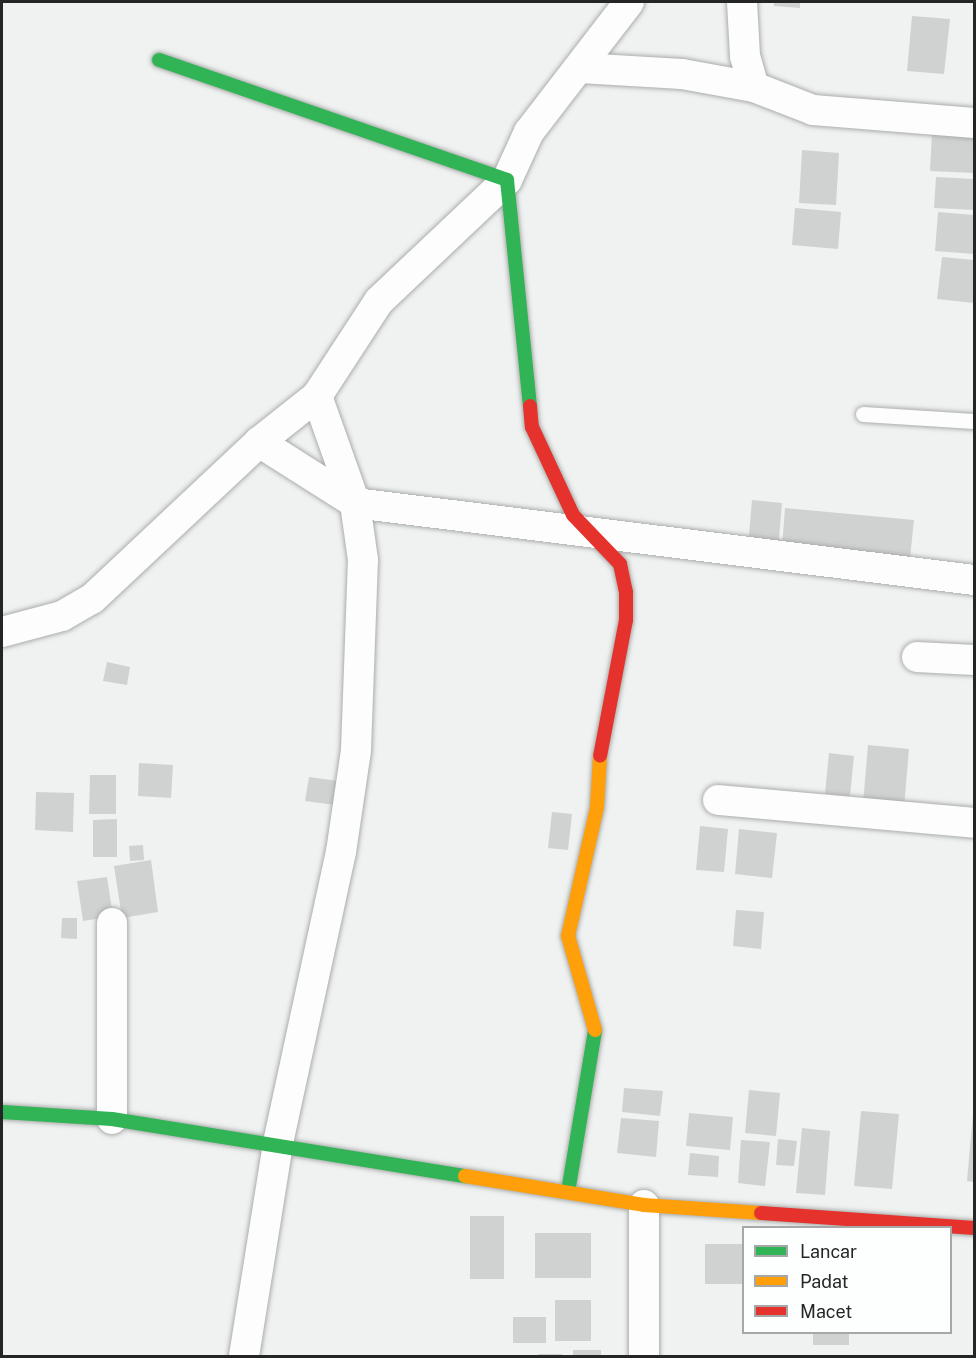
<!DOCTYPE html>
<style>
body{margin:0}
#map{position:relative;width:976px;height:1358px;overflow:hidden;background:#eff2f0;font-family:"Public Sans",sans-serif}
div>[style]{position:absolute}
.building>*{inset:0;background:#d0d2d1}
.roads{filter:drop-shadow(0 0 2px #abadac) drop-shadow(0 0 2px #abadac)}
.lane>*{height:15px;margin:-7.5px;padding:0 7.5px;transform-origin:7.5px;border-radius:7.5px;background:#fdfdfd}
.street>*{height:30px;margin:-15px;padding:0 15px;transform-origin:15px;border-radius:15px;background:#fdfdfd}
.fast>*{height:14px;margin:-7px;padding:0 7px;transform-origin:7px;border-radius:7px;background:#30b455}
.slow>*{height:14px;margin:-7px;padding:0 7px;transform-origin:7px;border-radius:7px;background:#ff9f0a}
.jam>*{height:14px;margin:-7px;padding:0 7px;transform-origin:7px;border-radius:7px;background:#e5322d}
span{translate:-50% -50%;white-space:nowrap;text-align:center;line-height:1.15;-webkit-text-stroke:6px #fdfffe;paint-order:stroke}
.frame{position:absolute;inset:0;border:3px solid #242625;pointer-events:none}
.legend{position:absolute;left:742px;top:1226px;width:210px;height:108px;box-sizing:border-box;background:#fdfffe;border:2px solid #a6a8a7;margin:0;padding:8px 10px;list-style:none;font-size:18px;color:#242625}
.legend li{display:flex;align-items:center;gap:12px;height:30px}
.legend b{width:30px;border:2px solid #a6a8a7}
</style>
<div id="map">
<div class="building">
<div style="clip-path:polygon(774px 2px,800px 2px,800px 8px,774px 6px)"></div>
<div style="clip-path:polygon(912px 16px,950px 19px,944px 74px,907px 71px)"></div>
<div style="clip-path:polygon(932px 133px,974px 135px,974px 173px,930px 171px)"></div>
<div style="clip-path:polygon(802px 150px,839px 153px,836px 205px,799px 203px)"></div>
<div style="clip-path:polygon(936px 177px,974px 179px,974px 210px,934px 208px)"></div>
<div style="clip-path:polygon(795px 208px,841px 212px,838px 249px,792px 245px)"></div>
<div style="clip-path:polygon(938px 212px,974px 215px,974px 254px,935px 251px)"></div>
<div style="clip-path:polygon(942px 257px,974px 260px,974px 303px,937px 299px)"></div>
<div style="clip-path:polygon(752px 500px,782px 503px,778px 550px,748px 547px)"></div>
<div style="clip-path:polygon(785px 508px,914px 520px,910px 558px,782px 547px)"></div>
<div style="clip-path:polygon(107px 662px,130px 667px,127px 685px,103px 681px)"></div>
<div style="clip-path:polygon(868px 745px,909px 749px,904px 808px,863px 804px)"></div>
<div style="clip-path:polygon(829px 753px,854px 756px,850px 796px,825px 794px)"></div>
<div style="clip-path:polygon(139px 763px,173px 765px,171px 798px,138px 796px)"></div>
<div style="clip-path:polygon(90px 775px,116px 775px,116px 814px,89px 814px)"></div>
<div style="clip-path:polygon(309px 777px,338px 781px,335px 805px,305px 801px)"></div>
<div style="clip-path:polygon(36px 792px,74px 793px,73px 832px,35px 830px)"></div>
<div style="clip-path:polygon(552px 812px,572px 814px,568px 850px,548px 848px)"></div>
<div style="clip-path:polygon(117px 819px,117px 857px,93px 857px,93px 820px)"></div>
<div style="clip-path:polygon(700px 826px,728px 829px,724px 872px,696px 870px)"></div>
<div style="clip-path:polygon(739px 829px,777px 833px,772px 878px,735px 874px)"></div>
<div style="clip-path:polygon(143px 845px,144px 860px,130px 861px,129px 846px)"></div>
<div style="clip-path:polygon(151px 860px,158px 912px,122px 918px,114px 866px)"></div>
<div style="clip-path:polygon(107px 877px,113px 916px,83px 921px,77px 881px)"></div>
<div style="clip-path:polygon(736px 910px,764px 912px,761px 949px,733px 946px)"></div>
<div style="clip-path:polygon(62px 918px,77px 918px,77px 939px,61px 938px)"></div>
<div style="clip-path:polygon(624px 1088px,663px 1091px,660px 1116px,622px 1112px)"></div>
<div style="clip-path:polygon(749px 1090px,780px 1093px,776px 1136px,745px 1133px)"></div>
<div style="clip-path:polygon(861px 1111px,899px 1114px,892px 1189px,854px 1186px)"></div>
<div style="clip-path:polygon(689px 1113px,733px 1117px,730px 1150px,686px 1146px)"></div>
<div style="clip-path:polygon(973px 1114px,974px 1114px,974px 1182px,967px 1181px)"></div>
<div style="clip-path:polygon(621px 1118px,659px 1121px,656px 1157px,617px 1153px)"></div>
<div style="clip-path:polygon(802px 1128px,830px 1131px,825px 1195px,796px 1193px)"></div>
<div style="clip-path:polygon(778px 1139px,797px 1141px,794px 1166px,776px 1165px)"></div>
<div style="clip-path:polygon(741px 1140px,770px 1142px,765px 1186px,738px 1183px)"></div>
<div style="clip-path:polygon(690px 1153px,719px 1156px,718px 1177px,688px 1175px)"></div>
<div style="clip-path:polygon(470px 1216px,504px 1216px,504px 1279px,470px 1279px)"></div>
<div style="clip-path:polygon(535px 1233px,591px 1233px,591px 1278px,535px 1278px)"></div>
<div style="clip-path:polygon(705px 1244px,742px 1244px,742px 1284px,705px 1284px)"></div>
<div style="clip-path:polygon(555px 1300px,591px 1300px,591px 1341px,555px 1341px)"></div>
<div style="clip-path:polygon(513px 1317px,546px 1317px,546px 1343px,513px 1343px)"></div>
<div style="clip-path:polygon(813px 1332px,849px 1332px,849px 1345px,813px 1345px)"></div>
<div style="clip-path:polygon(573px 1350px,601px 1350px,601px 1356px,573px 1356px)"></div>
<div style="clip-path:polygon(538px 1354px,562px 1354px,562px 1356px,538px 1356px)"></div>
</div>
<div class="roads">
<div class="lane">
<div style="left:863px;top:414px;width:111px;rotate:3.6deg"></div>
</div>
<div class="street">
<div style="left:742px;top:2px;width:54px;rotate:86.8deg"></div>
<div style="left:745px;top:56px;width:32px;rotate:74deg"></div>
<div style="left:580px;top:68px;width:102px;rotate:3.4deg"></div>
<div style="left:682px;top:74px;width:73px;rotate:10.2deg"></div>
<div style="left:754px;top:87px;width:63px;rotate:21.3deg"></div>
<div style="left:813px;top:110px;width:162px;rotate:4.6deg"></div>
<div style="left:259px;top:442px;width:114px;rotate:32.4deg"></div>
<div style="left:355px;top:503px;width:624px;rotate:7.09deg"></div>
<div style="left:2px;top:632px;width:62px;rotate:-14.9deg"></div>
<div style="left:62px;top:616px;width:34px;rotate:-30deg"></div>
<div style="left:92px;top:599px;width:229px;rotate:-43.2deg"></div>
<div style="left:259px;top:442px;width:74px;rotate:-38.4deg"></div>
<div style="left:317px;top:396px;width:113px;rotate:-56.9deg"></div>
<div style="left:379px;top:301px;width:176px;rotate:-43.4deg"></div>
<div style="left:507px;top:180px;width:53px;rotate:-65.4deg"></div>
<div style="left:529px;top:132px;width:164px;rotate:-52.4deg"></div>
<div style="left:917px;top:657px;width:57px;rotate:3deg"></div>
<div style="left:718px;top:800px;width:257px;rotate:5.1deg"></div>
<div style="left:112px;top:923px;width:196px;rotate:90deg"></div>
<div style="left:644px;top:1205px;width:151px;rotate:90deg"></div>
<div style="left:244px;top:1356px;width:216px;rotate:-80.9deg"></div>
<div style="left:278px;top:1143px;width:298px;rotate:-77.8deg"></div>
<div style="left:341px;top:852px;width:103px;rotate:-81.6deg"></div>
<div style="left:356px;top:750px;width:190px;rotate:-87.9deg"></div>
<div style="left:363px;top:560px;width:58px;rotate:-98deg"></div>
<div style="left:355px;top:503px;width:114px;rotate:-109.6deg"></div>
</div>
<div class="fast">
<div style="left:159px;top:60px;width:368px;rotate:19deg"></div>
<div style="left:507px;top:180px;width:227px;rotate:84.2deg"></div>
<div style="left:2px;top:1112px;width:110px;rotate:3.6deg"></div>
<div style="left:112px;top:1119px;width:358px;rotate:9.2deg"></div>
<div style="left:568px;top:1192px;width:164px;rotate:-80.5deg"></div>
</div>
<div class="slow">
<div style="left:595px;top:1030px;width:98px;rotate:-106deg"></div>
<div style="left:568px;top:936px;width:132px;rotate:-77.3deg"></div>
<div style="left:597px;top:807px;width:51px;rotate:-86.6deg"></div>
<div style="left:465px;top:1176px;width:181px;rotate:9.2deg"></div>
<div style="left:644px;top:1205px;width:117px;rotate:3.9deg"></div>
</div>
<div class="jam">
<div style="left:530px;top:406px;width:21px;rotate:85deg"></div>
<div style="left:532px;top:427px;width:97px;rotate:65deg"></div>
<div style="left:573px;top:515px;width:68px;rotate:46.2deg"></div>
<div style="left:620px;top:564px;width:29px;rotate:78deg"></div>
<div style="left:626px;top:592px;width:28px;rotate:90deg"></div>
<div style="left:626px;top:620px;width:138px;rotate:100.8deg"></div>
<div style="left:761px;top:1213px;width:214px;rotate:4deg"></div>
</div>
</div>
<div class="frame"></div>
<ul class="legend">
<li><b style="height:8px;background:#30b455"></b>Lancar</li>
<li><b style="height:8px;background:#ff9f0a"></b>Padat</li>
<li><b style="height:8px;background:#e5322d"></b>Macet</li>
</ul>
</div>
